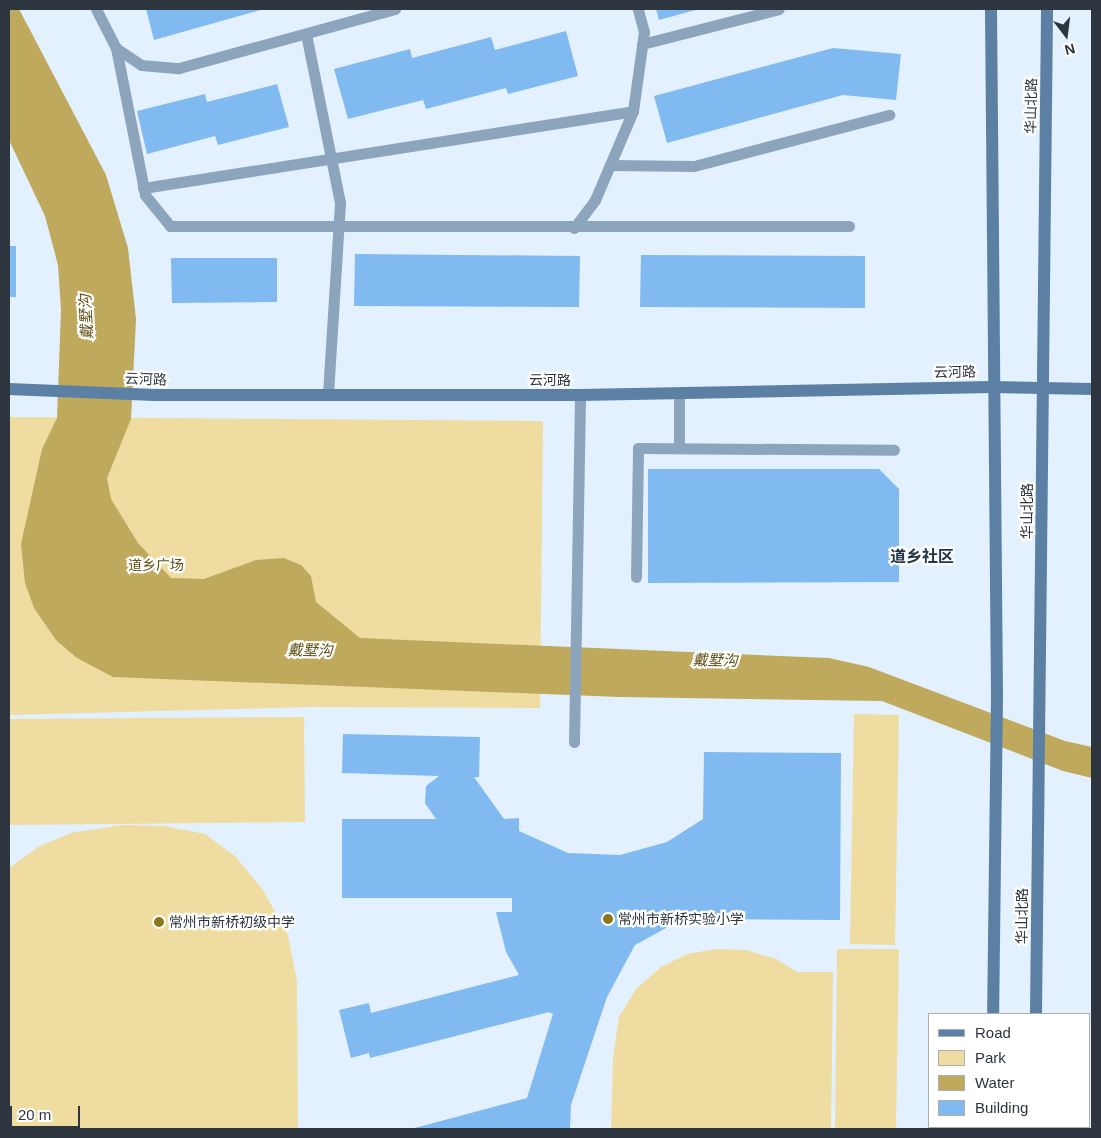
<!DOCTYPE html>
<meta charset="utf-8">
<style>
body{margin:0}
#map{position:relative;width:1101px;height:1138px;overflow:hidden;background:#e3f1fe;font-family:Arial,"Noto Sans SC",sans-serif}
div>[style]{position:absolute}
.green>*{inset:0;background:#efdca1}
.water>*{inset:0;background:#bfa95d}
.building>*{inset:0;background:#80baf1}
.lane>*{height:11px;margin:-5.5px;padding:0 5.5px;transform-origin:5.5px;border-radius:5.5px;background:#8ca5bd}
.secondary>*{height:12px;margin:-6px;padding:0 6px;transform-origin:6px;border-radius:6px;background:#5c80a3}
.dots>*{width:14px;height:14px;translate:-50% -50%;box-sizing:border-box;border:2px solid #fff;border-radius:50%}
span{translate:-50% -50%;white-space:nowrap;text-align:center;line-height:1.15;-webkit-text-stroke:4.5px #fff;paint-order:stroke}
.street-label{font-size:14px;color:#2d363e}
.park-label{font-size:14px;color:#605015}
.poi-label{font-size:14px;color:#2d363e}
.left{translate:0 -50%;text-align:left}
.water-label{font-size:15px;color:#605016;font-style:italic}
.quarter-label{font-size:16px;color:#233647;font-weight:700}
.frame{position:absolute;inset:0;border:10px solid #2d363e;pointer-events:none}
.legend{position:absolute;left:928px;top:1013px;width:162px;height:115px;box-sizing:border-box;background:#fff;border:1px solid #abafb2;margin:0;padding:6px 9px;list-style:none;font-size:15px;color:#2d363e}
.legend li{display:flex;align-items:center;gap:10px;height:25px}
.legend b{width:25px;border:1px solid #abafb2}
.north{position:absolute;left:1041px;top:10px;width:50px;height:50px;-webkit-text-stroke:4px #fff;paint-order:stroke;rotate:165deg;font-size:14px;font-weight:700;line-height:20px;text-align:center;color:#2d363e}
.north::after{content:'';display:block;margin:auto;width:18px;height:22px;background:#2d363e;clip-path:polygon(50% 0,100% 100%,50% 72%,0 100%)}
.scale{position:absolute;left:10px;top:1106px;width:70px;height:22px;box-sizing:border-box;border:2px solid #2d363e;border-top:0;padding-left:6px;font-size:15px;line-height:18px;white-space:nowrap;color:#2d363e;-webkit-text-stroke:4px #fff;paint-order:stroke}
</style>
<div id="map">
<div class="green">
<div style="clip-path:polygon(9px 417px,543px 421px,540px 708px,311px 707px,9px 715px)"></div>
<div style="clip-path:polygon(854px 714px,899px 715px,895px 945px,850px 944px)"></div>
<div style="clip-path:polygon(304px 717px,305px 822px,9px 825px,9px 719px)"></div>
<div style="clip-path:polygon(122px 825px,164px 826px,205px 834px,236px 857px,263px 890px,288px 935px,297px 981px,298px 1129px,9px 1129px,9px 868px,38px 847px,71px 833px)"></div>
<div style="clip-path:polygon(716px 949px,746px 950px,776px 959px,797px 972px,833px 972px,831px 1129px,611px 1129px,613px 1058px,619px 1017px,636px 989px,661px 967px,687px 954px)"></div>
<div style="clip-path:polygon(837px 949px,899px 949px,896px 1129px,835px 1129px)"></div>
</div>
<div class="water">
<div style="clip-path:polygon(9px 9px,19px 9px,106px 175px,128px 248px,136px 319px,131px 419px,107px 478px,111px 499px,138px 543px,171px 578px,204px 579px,256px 560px,284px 558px,301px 565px,311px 576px,316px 602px,360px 638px,829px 658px,869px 667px,1065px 741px,1092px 747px,1092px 778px,1063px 771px,882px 701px,619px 697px,113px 677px,77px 658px,56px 640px,34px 608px,25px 583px,21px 544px,42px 449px,57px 418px,61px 310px,58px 265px,45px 216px,9px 140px)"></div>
</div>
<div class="building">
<div style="clip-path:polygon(146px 9px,264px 9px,154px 40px)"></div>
<div style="clip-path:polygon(656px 9px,699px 9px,659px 20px)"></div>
<div style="clip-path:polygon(566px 31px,578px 76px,508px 94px,506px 88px,426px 109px,423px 100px,348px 119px,334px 69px,410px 49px,412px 58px,491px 37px,495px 50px)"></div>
<div style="clip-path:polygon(833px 48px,901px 54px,896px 100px,843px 95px,667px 143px,654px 96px)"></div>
<div style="clip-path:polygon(277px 84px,289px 127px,218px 145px,215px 136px,147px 154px,137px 111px,205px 94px,207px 102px)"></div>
<div style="clip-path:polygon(9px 246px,16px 246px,16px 297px,9px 297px)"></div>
<div style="clip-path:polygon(355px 254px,580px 256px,579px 307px,354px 306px)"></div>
<div style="clip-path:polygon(641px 255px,865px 256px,865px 308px,640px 307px)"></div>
<div style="clip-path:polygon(171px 258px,277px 258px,277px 302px,172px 303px)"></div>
<div style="clip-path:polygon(648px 469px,879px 469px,899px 489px,899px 582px,648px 583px)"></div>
<div style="clip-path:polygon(343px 734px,480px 737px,479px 777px,474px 777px,504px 819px,519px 818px,519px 831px,568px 853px,620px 855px,667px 842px,703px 819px,704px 752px,841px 753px,840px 920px,701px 919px,666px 928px,635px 945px,607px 997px,571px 1105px,570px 1129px,411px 1129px,527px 1098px,553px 1014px,549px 1012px,370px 1058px,369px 1053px,351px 1058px,339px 1010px,369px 1003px,371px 1013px,519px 975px,506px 952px,496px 912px,512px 912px,512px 898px,342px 898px,342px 819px,436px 819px,425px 803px,426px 786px,439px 776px,342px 773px)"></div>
</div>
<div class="lane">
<div style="left:96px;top:9px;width:44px;rotate:62.9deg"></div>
<div style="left:116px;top:48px;width:30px;rotate:34deg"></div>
<div style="left:141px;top:65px;width:38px;rotate:5deg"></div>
<div style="left:179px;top:68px;width:224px;rotate:-15.3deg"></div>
<div style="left:306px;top:34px;width:172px;rotate:78.6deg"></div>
<div style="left:340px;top:203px;width:192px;rotate:93.6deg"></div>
<div style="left:642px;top:44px;width:141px;rotate:-14.3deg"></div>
<div style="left:116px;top:48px;width:150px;rotate:78.8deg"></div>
<div style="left:145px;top:195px;width:40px;rotate:51deg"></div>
<div style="left:170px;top:226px;width:679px"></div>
<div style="left:610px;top:165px;width:84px;rotate:0.7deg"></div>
<div style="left:694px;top:166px;width:202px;rotate:-14.7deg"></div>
<div style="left:143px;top:188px;width:496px;rotate:-8.9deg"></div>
<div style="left:574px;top:228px;width:35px;rotate:-53deg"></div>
<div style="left:595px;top:200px;width:97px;rotate:-66.9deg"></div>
<div style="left:633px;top:111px;width:80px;rotate:-82.1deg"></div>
<div style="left:644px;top:32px;width:24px;rotate:-105deg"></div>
<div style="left:679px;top:448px;width:55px;rotate:-90deg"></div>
<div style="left:636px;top:577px;width:129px;rotate:-89.1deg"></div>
<div style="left:638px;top:448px;width:256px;rotate:0.4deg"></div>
<div style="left:574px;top:742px;width:347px;rotate:-89deg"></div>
</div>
<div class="secondary">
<div style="left:991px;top:9px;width:687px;rotate:89.5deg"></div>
<div style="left:997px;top:696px;width:318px;rotate:90.7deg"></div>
<div style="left:9px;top:389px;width:146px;rotate:2.4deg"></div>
<div style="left:155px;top:395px;width:425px"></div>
<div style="left:580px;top:395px;width:412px;rotate:-1.1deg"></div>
<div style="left:992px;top:387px;width:100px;rotate:1.1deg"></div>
<div style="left:1036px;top:1014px;width:1005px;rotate:-89.37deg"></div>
<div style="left:992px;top:1129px;width:2px;rotate:-90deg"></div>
<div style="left:1036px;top:1129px;width:2px;rotate:-90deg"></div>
</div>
<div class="dots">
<div style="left:608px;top:919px;background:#8d751a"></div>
<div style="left:159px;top:922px;background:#8d751a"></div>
</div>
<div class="street-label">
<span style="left:1031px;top:106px;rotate:-89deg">华山北路</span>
<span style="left:955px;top:372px;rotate:-1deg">云河路</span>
<span style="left:146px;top:379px;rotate:2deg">云河路</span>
<span style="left:550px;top:380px">云河路</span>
<span style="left:1027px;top:511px;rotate:-90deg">华山北路</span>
<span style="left:1022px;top:916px;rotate:-90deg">华山北路</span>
</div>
<div class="park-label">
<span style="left:156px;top:565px">道乡广场</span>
</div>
<div class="poi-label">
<span class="left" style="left:618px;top:919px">常州市新桥实验小学</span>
<span class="left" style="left:169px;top:922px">常州市新桥初级中学</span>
</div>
<div class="water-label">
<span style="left:86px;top:317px;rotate:-93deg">戴墅沟</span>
<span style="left:310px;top:650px;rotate:1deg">戴墅沟</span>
<span style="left:715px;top:660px;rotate:1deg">戴墅沟</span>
</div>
<div class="quarter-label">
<span style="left:922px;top:557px">道乡社区</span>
</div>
<div class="frame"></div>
<ul class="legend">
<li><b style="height:6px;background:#5c80a3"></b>Road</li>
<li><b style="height:14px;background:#efdca1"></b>Park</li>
<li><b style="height:14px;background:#bfa95d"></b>Water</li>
<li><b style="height:14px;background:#80baf1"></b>Building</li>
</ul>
<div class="north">N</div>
<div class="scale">20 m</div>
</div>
